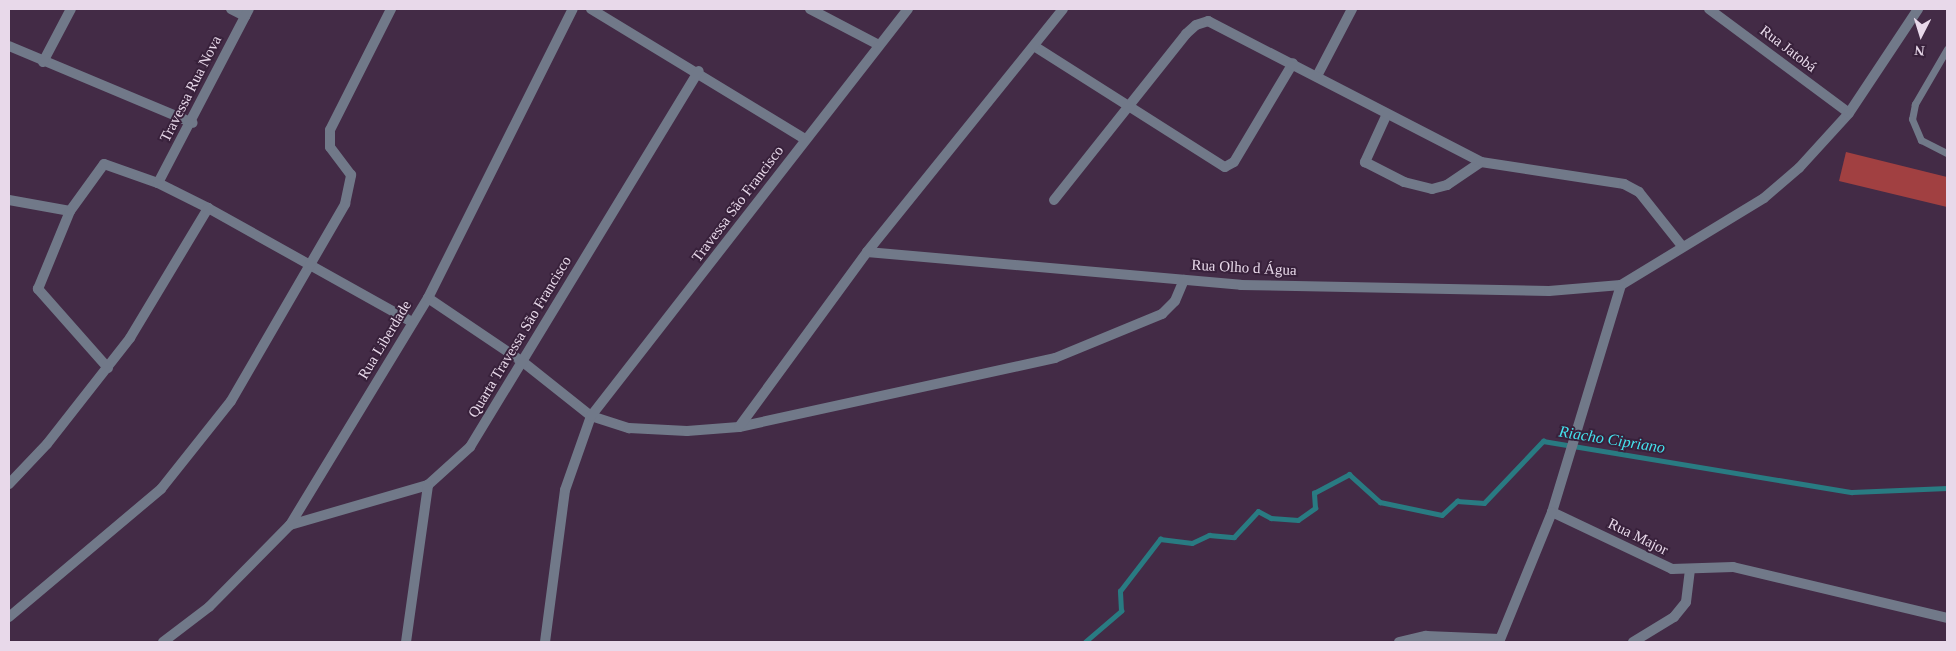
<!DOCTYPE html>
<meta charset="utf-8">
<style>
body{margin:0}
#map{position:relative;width:1956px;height:651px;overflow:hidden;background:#432b46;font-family:Georgia,serif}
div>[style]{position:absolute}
.stream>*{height:4.5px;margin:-2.25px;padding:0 2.25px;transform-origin:2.25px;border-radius:2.25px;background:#297b82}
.building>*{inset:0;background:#a14041}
.lane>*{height:7px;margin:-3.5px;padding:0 3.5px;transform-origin:3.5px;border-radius:3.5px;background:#717989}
.street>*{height:10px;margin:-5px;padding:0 5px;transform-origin:5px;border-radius:5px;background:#717989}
span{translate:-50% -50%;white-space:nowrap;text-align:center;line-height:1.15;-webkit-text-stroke:4px #38213b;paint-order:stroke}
.street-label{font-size:15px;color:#e8d9ea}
.water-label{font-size:16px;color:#44e2ed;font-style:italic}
.frame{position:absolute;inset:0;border:10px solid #e8d9ea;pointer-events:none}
.north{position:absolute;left:1896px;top:10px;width:50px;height:50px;-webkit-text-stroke:4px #38213b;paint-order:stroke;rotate:185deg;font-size:14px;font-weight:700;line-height:20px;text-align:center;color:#e8d9ea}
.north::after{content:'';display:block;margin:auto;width:18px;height:22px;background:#e8d9ea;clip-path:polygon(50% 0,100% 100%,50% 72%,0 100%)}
</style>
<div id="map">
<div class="stream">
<div style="left:1085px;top:642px;width:48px;rotate:-40.7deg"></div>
<div style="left:1121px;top:611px;width:20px;rotate:-93deg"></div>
<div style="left:1120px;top:591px;width:66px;rotate:-52.4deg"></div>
<div style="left:1160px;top:539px;width:32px;rotate:7deg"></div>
<div style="left:1192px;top:543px;width:19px;rotate:-25deg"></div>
<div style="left:1209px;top:535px;width:25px;rotate:5deg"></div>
<div style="left:1234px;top:537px;width:35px;rotate:-47deg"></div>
<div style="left:1258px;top:511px;width:15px;rotate:28deg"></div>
<div style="left:1271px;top:518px;width:27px;rotate:4deg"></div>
<div style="left:1298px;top:520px;width:21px;rotate:-35deg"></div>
<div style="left:1315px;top:508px;width:15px;rotate:-94deg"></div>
<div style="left:1314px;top:493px;width:40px;rotate:-28deg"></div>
<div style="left:1349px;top:474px;width:42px;rotate:42.1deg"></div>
<div style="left:1380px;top:502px;width:63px;rotate:11.8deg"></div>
<div style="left:1442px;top:515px;width:21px;rotate:-43deg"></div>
<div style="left:1457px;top:501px;width:27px;rotate:4deg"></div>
<div style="left:1484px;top:503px;width:86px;rotate:-46.4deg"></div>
<div style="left:1543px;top:441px;width:313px;rotate:9.4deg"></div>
<div style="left:1852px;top:492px;width:95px;rotate:-2.4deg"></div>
</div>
<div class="building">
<div style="clip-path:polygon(1846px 152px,1947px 177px,1947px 207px,1839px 181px)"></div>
</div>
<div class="lane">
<div style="left:1947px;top:49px;width:64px;rotate:120.2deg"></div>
<div style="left:1915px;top:104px;width:15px;rotate:101deg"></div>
<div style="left:1912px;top:119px;width:23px;rotate:67deg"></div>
<div style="left:1921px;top:140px;width:29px;rotate:27deg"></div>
</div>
<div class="street">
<div style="left:231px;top:9px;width:16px;rotate:27deg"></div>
<div style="left:591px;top:9px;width:250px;rotate:31.3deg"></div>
<div style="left:810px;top:9px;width:78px;rotate:27.6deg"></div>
<div style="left:1709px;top:9px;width:174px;rotate:36.6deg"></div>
<div style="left:9px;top:46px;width:199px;rotate:22.7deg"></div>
<div style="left:1034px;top:46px;width:226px;rotate:32.4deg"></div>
<div style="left:1225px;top:167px;width:10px;rotate:-29deg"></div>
<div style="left:1234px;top:162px;width:115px;rotate:-59.2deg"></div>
<div style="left:43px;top:62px;width:60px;rotate:-62.2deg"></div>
<div style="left:1317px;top:76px;width:76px;rotate:-62.4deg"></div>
<div style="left:1386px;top:116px;width:51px;rotate:114.5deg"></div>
<div style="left:1365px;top:162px;width:44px;rotate:27.1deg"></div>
<div style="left:1404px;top:182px;width:29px;rotate:14deg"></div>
<div style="left:1432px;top:189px;width:16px;rotate:-15deg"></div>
<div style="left:1447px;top:185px;width:41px;rotate:-34.1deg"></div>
<div style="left:158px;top:183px;width:196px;rotate:-62.4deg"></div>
<div style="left:9px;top:200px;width:62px;rotate:10.2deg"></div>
<div style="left:1054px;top:200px;width:212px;rotate:-51.5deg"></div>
<div style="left:1186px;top:34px;width:13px;rotate:-42deg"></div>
<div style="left:1196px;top:25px;width:13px;rotate:-18deg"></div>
<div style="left:1208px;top:21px;width:307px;rotate:27.3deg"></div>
<div style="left:1481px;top:162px;width:145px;rotate:8.7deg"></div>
<div style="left:1624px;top:184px;width:17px;rotate:28deg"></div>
<div style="left:1639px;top:192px;width:69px;rotate:51.5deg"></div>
<div style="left:867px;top:252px;width:375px;rotate:5deg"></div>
<div style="left:1241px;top:285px;width:308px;rotate:1.1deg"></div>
<div style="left:1549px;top:291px;width:72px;rotate:-4.8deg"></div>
<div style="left:1621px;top:285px;width:167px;rotate:-31.3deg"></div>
<div style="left:1764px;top:198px;width:46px;rotate:-40.6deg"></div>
<div style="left:1799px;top:168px;width:74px;rotate:-47.7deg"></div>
<div style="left:1849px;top:113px;width:125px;rotate:-56.4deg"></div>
<div style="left:1621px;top:285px;width:237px;rotate:106.9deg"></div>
<div style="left:1552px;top:512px;width:133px;rotate:25.4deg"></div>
<div style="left:1672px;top:569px;width:61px;rotate:-1.9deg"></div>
<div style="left:1733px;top:567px;width:220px;rotate:13.4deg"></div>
<div style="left:428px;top:298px;width:115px;rotate:34deg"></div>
<div style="left:523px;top:362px;width:87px;rotate:38.5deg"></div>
<div style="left:591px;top:416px;width:40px;rotate:18deg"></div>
<div style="left:629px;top:428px;width:58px;rotate:3deg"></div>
<div style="left:687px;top:431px;width:52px;rotate:-4.4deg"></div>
<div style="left:739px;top:427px;width:323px;rotate:-12.3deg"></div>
<div style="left:1055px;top:358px;width:116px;rotate:-22.4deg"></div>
<div style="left:1162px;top:314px;width:18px;rotate:-45deg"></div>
<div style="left:1175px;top:301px;width:23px;rotate:-67deg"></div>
<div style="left:108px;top:368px;width:106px;rotate:-131.5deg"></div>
<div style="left:38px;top:289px;width:84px;rotate:-67.7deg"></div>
<div style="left:70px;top:211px;width:58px;rotate:-54.1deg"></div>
<div style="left:104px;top:164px;width:57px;rotate:19.4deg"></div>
<div style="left:158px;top:183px;width:56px;rotate:26.6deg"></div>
<div style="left:208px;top:208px;width:234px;rotate:29.2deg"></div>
<div style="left:739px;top:427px;width:217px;rotate:-53.8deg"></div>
<div style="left:867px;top:252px;width:312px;rotate:-51.1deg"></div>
<div style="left:9px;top:484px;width:55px;rotate:-46.5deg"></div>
<div style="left:47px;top:444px;width:135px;rotate:-51.9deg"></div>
<div style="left:130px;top:338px;width:152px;rotate:-59deg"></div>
<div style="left:290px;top:525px;width:144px;rotate:-16.2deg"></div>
<div style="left:428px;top:485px;width:57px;rotate:-42.1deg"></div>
<div style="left:470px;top:447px;width:440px;rotate:-58.7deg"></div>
<div style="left:9px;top:617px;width:199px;rotate:-40.1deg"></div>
<div style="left:161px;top:489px;width:112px;rotate:-51.5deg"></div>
<div style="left:231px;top:401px;width:228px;rotate:-59.9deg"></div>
<div style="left:345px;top:204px;width:30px;rotate:-78deg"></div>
<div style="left:351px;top:175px;width:35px;rotate:-127deg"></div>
<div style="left:330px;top:147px;width:17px;rotate:-90deg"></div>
<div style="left:330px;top:130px;width:136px;rotate:-63.2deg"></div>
<div style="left:163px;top:642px;width:58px;rotate:-37.3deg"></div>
<div style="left:209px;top:607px;width:115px;rotate:-45.4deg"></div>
<div style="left:290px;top:525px;width:266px;rotate:-58.7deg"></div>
<div style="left:428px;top:298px;width:323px;rotate:-63.4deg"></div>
<div style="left:406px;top:642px;width:159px;rotate:-82deg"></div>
<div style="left:545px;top:642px;width:153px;rotate:-82.5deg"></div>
<div style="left:565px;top:490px;width:78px;rotate:-70.6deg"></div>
<div style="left:591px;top:416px;width:516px;rotate:-52.09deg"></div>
<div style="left:1399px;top:642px;width:28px;rotate:-13deg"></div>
<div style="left:1426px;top:636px;width:74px;rotate:2.3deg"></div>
<div style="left:1499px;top:642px;width:140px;rotate:-67.8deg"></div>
<div style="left:1633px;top:642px;width:48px;rotate:-31.4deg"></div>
<div style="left:1674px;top:617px;width:19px;rotate:-51deg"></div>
<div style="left:1686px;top:602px;width:33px;rotate:-83deg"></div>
</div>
<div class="street-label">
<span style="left:1788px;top:49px;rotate:37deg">Rua Jatobá</span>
<span style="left:191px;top:89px;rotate:-63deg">Travessa Rua Nova</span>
<span style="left:738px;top:204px;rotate:-53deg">Travessa São Francisco</span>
<span style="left:1244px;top:268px;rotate:3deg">Rua Olho d Água</span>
<span style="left:520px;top:337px;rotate:-59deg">Quarta Travessa São Francisco</span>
<span style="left:385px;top:340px;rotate:-59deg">Rua Liberdade</span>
<span style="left:1638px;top:537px;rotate:26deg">Rua Major</span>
</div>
<div class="water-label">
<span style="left:1612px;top:440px;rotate:9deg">Riacho Cipriano</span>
</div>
<div class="frame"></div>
<div class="north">N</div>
</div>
